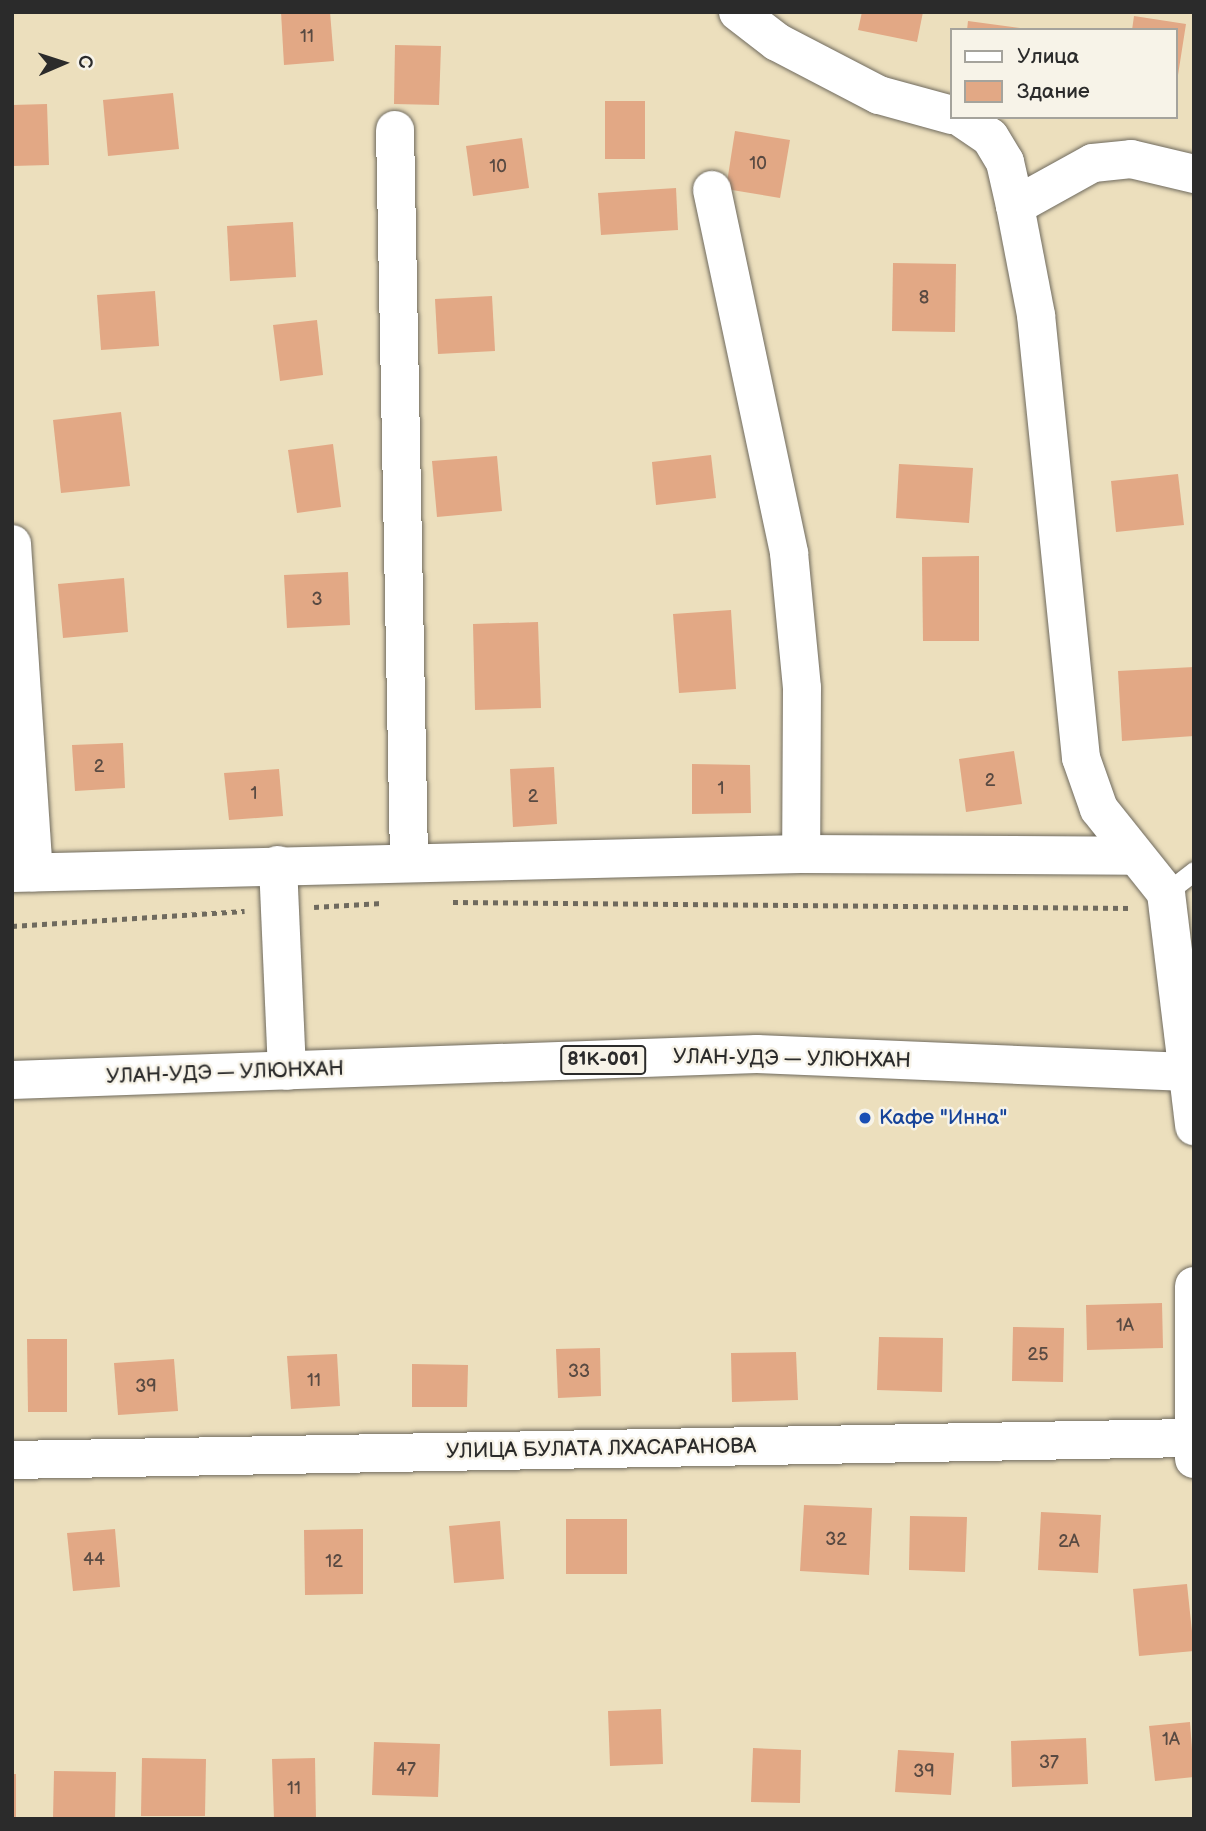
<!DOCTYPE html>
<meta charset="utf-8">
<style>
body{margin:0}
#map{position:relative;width:1206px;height:1831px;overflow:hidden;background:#ecdfbd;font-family:"Balsamiq Sans",sans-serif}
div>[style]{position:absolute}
.building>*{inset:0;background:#e2a885}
.path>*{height:4.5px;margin-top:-2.25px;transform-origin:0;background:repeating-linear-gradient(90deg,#6f6a5e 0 5px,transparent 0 10px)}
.roads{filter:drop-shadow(0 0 2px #6f6a5e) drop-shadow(0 0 2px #6f6a5e)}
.service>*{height:19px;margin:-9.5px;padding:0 9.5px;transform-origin:9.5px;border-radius:9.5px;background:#fff}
.minor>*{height:38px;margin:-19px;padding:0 19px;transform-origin:19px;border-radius:19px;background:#fff}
.primary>*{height:38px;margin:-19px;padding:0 19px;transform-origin:19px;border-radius:19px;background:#fff}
.dots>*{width:19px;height:19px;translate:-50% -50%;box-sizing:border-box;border:4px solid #f7f3e8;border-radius:50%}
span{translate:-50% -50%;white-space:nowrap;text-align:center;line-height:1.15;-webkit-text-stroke:5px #f7f3e8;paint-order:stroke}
.number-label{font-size:18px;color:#594a42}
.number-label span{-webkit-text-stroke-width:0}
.shield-label span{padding:2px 5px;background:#f7f3e8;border:2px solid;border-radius:5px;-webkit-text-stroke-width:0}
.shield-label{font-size:19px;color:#2b2b2b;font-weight:700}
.street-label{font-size:21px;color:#2b2b2b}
.transit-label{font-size:21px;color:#164399}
.left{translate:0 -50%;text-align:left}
.frame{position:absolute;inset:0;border:14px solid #2b2b2b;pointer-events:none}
.legend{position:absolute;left:950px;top:28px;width:228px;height:91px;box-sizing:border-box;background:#f7f3e8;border:2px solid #a5a39c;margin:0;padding:9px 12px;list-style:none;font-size:21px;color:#2b2b2b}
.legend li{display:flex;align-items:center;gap:14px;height:35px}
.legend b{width:35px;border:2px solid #a5a39c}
.north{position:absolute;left:28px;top:28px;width:70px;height:70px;-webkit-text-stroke:5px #f7f3e8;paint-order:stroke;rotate:87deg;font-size:19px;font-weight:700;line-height:28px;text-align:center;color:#2b2b2b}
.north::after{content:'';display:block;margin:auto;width:24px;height:32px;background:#2b2b2b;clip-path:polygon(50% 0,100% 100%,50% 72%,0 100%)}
</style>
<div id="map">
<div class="building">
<div style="clip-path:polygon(281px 12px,330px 12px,334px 61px,284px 65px)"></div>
<div style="clip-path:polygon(862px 12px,923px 12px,917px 42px,858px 30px)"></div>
<div style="clip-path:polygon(1134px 16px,1186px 24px,1178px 75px,1176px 30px,1132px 30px)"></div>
<div style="clip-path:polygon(968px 21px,1020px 28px,1020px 30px,967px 30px)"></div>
<div style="clip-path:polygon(395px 45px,441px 46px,439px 105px,394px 104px)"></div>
<div style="clip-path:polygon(173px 93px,179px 149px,108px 156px,103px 100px)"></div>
<div style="clip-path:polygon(605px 101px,645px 101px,645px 159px,605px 159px)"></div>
<div style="clip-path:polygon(47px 104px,49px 165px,12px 166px,12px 105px)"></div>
<div style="clip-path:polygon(735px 131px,790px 140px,780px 198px,726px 189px)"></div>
<div style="clip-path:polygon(522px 138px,529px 188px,473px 196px,466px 146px)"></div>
<div style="clip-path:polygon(676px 188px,678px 230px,601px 235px,598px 193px)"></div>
<div style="clip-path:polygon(293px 222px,296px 277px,230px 281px,227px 226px)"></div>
<div style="clip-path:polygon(893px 263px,956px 264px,955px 332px,892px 331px)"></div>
<div style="clip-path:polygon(155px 291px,159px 346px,101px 350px,97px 295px)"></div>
<div style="clip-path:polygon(492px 296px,495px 351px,438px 354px,435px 299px)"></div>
<div style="clip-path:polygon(317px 320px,323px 375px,280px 381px,273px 325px)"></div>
<div style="clip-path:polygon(121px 412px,130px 486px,61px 493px,53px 420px)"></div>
<div style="clip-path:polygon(333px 444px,341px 507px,297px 513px,288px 450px)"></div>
<div style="clip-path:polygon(711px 455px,716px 498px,656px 505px,652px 462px)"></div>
<div style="clip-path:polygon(497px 456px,502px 511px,437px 517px,432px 461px)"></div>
<div style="clip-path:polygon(899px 464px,973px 468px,969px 523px,896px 518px)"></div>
<div style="clip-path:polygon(1178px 474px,1184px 525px,1116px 532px,1111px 481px)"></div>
<div style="clip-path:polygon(979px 556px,979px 641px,923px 641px,922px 557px)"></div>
<div style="clip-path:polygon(348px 572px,350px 625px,287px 628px,284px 575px)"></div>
<div style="clip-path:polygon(124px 578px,128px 632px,63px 638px,58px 584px)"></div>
<div style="clip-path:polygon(731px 610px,736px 689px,679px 693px,673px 614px)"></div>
<div style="clip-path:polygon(538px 622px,541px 708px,475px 710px,473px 624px)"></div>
<div style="clip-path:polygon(1194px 667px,1194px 736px,1122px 741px,1118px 671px)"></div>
<div style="clip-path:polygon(123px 743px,125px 788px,75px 791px,72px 745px)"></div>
<div style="clip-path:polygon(1014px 751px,1022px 804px,966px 812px,959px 759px)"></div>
<div style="clip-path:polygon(692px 764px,750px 765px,751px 813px,692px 814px)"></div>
<div style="clip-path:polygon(554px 767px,557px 824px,513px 827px,510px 769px)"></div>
<div style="clip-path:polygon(279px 769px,283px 816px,229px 820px,224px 773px)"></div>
<div style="clip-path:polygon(1162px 1303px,1163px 1348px,1087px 1350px,1086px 1305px)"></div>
<div style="clip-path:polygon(1013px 1327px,1064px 1328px,1063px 1382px,1012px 1381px)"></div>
<div style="clip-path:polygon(879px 1337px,943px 1338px,942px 1392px,877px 1390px)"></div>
<div style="clip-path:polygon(27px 1339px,67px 1339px,67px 1412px,28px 1412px)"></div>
<div style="clip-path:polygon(600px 1348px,601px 1396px,558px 1398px,556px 1349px)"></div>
<div style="clip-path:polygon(796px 1352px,798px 1400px,732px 1402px,731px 1353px)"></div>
<div style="clip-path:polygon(337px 1354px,340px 1406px,291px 1409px,287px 1356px)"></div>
<div style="clip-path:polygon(174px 1359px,178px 1411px,118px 1415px,114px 1363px)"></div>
<div style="clip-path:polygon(412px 1364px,468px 1365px,467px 1407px,412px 1407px)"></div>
<div style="clip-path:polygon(804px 1505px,872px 1508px,869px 1575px,800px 1571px)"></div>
<div style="clip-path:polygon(1041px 1512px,1101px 1515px,1098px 1573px,1038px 1570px)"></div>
<div style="clip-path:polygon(910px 1516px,967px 1517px,965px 1572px,909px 1570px)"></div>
<div style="clip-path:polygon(566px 1519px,627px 1519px,627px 1574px,566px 1574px)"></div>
<div style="clip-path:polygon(500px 1521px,504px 1579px,454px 1583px,449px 1526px)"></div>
<div style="clip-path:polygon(115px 1529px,120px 1587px,73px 1591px,67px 1533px)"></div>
<div style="clip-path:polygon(363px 1529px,363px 1594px,305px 1595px,304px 1530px)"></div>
<div style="clip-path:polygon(1187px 1584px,1194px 1651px,1139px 1656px,1133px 1589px)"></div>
<div style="clip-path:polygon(661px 1709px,663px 1764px,610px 1766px,608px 1711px)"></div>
<div style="clip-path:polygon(1190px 1722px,1194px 1777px,1155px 1781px,1149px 1726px)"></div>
<div style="clip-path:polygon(1086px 1738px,1088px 1784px,1012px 1787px,1011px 1741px)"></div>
<div style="clip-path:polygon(374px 1742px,440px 1744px,438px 1797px,372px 1795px)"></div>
<div style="clip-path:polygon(753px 1748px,801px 1750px,800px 1803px,751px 1802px)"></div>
<div style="clip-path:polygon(898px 1750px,954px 1753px,951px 1795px,895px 1792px)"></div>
<div style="clip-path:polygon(142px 1758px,206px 1759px,205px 1816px,141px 1816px)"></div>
<div style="clip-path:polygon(315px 1758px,316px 1819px,274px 1819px,272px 1759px)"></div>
<div style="clip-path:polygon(54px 1771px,116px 1772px,115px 1819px,53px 1819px)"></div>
<div style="clip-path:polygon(12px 1774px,16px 1774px,16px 1819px,12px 1819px)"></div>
</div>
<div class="path">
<div style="left:453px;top:902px;width:678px;rotate:0.51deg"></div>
<div style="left:314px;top:907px;width:68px;rotate:-3.4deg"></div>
<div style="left:12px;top:926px;width:233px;rotate:-3.7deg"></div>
</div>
<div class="roads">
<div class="service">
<div style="left:1166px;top:893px;width:36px;rotate:-38deg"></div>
</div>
<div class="minor">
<div style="left:738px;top:12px;width:49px;rotate:37.6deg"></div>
<div style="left:777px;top:42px;width:115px;rotate:27.5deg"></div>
<div style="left:879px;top:95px;width:76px;rotate:15.3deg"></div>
<div style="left:960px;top:117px;width:36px;rotate:34deg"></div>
<div style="left:990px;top:137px;width:29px;rotate:59deg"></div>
<div style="left:1005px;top:162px;width:45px;rotate:77.2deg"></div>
<div style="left:1015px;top:206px;width:89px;rotate:-28.9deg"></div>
<div style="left:1093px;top:163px;width:38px;rotate:-6deg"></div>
<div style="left:1131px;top:159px;width:65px;rotate:13.4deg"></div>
<div style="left:395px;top:130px;width:731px;rotate:88.9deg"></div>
<div style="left:712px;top:190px;width:371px;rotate:78deg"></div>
<div style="left:789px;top:553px;width:136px;rotate:84.5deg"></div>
<div style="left:802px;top:688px;width:166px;rotate:90.3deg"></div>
<div style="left:1015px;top:206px;width:111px;rotate:79.1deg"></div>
<div style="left:1036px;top:315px;width:445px;rotate:84.2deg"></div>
<div style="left:1081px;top:758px;width:54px;rotate:70.6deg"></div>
<div style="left:1099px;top:809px;width:107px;rotate:51.4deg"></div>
<div style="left:1166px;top:893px;width:235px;rotate:83.1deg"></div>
<div style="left:12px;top:544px;width:329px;rotate:86.2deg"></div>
<div style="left:278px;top:865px;width:206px;rotate:87.5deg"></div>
<div style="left:12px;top:873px;width:789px;rotate:-1.38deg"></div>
<div style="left:801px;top:854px;width:333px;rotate:0.3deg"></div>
<div style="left:1194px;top:1286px;width:173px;rotate:90deg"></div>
<div style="left:12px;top:1460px;width:1178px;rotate:-1.07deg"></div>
</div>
<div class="primary">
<div style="left:12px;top:1080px;width:745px;rotate:-2deg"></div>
<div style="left:757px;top:1054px;width:437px;rotate:2.4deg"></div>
</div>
</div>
<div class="dots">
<div style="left:865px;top:1118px;background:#1a4fb4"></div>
</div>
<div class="number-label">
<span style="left:307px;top:37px">11</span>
<span style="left:758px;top:164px">10</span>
<span style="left:498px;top:167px">10</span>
<span style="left:924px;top:298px">8</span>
<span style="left:317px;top:600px">3</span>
<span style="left:99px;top:767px">2</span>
<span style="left:990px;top:781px">2</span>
<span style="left:721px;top:789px">1</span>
<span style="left:254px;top:794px">1</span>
<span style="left:533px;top:797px">2</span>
<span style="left:1125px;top:1326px">1А</span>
<span style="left:1038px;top:1355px">25</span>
<span style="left:579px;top:1372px">33</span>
<span style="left:314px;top:1381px">11</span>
<span style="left:146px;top:1387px">39</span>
<span style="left:836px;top:1540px">32</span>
<span style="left:1069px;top:1542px">2А</span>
<span style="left:94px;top:1560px">44</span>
<span style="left:334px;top:1562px">12</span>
<span style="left:1171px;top:1740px">1А</span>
<span style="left:1049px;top:1763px">37</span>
<span style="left:406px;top:1770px">47</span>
<span style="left:924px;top:1772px">39</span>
<span style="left:294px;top:1789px">11</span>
</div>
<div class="shield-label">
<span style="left:603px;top:1060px">81К-001</span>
</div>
<div class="street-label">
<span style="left:792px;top:1059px;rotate:1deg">УЛАН-УДЭ — УЛЮНХАН</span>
<span style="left:225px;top:1073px;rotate:-2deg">УЛАН-УДЭ — УЛЮНХАН</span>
<span style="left:601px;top:1449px;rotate:-1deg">УЛИЦА БУЛАТА ЛХАСАРАНОВА</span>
</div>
<div class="transit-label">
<span class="left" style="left:879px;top:1118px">Кафе "Инна"</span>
</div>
<div class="frame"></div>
<ul class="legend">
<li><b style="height:9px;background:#fff"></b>Улица</li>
<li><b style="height:19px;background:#e2a885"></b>Здание</li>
</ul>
<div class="north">С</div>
</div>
